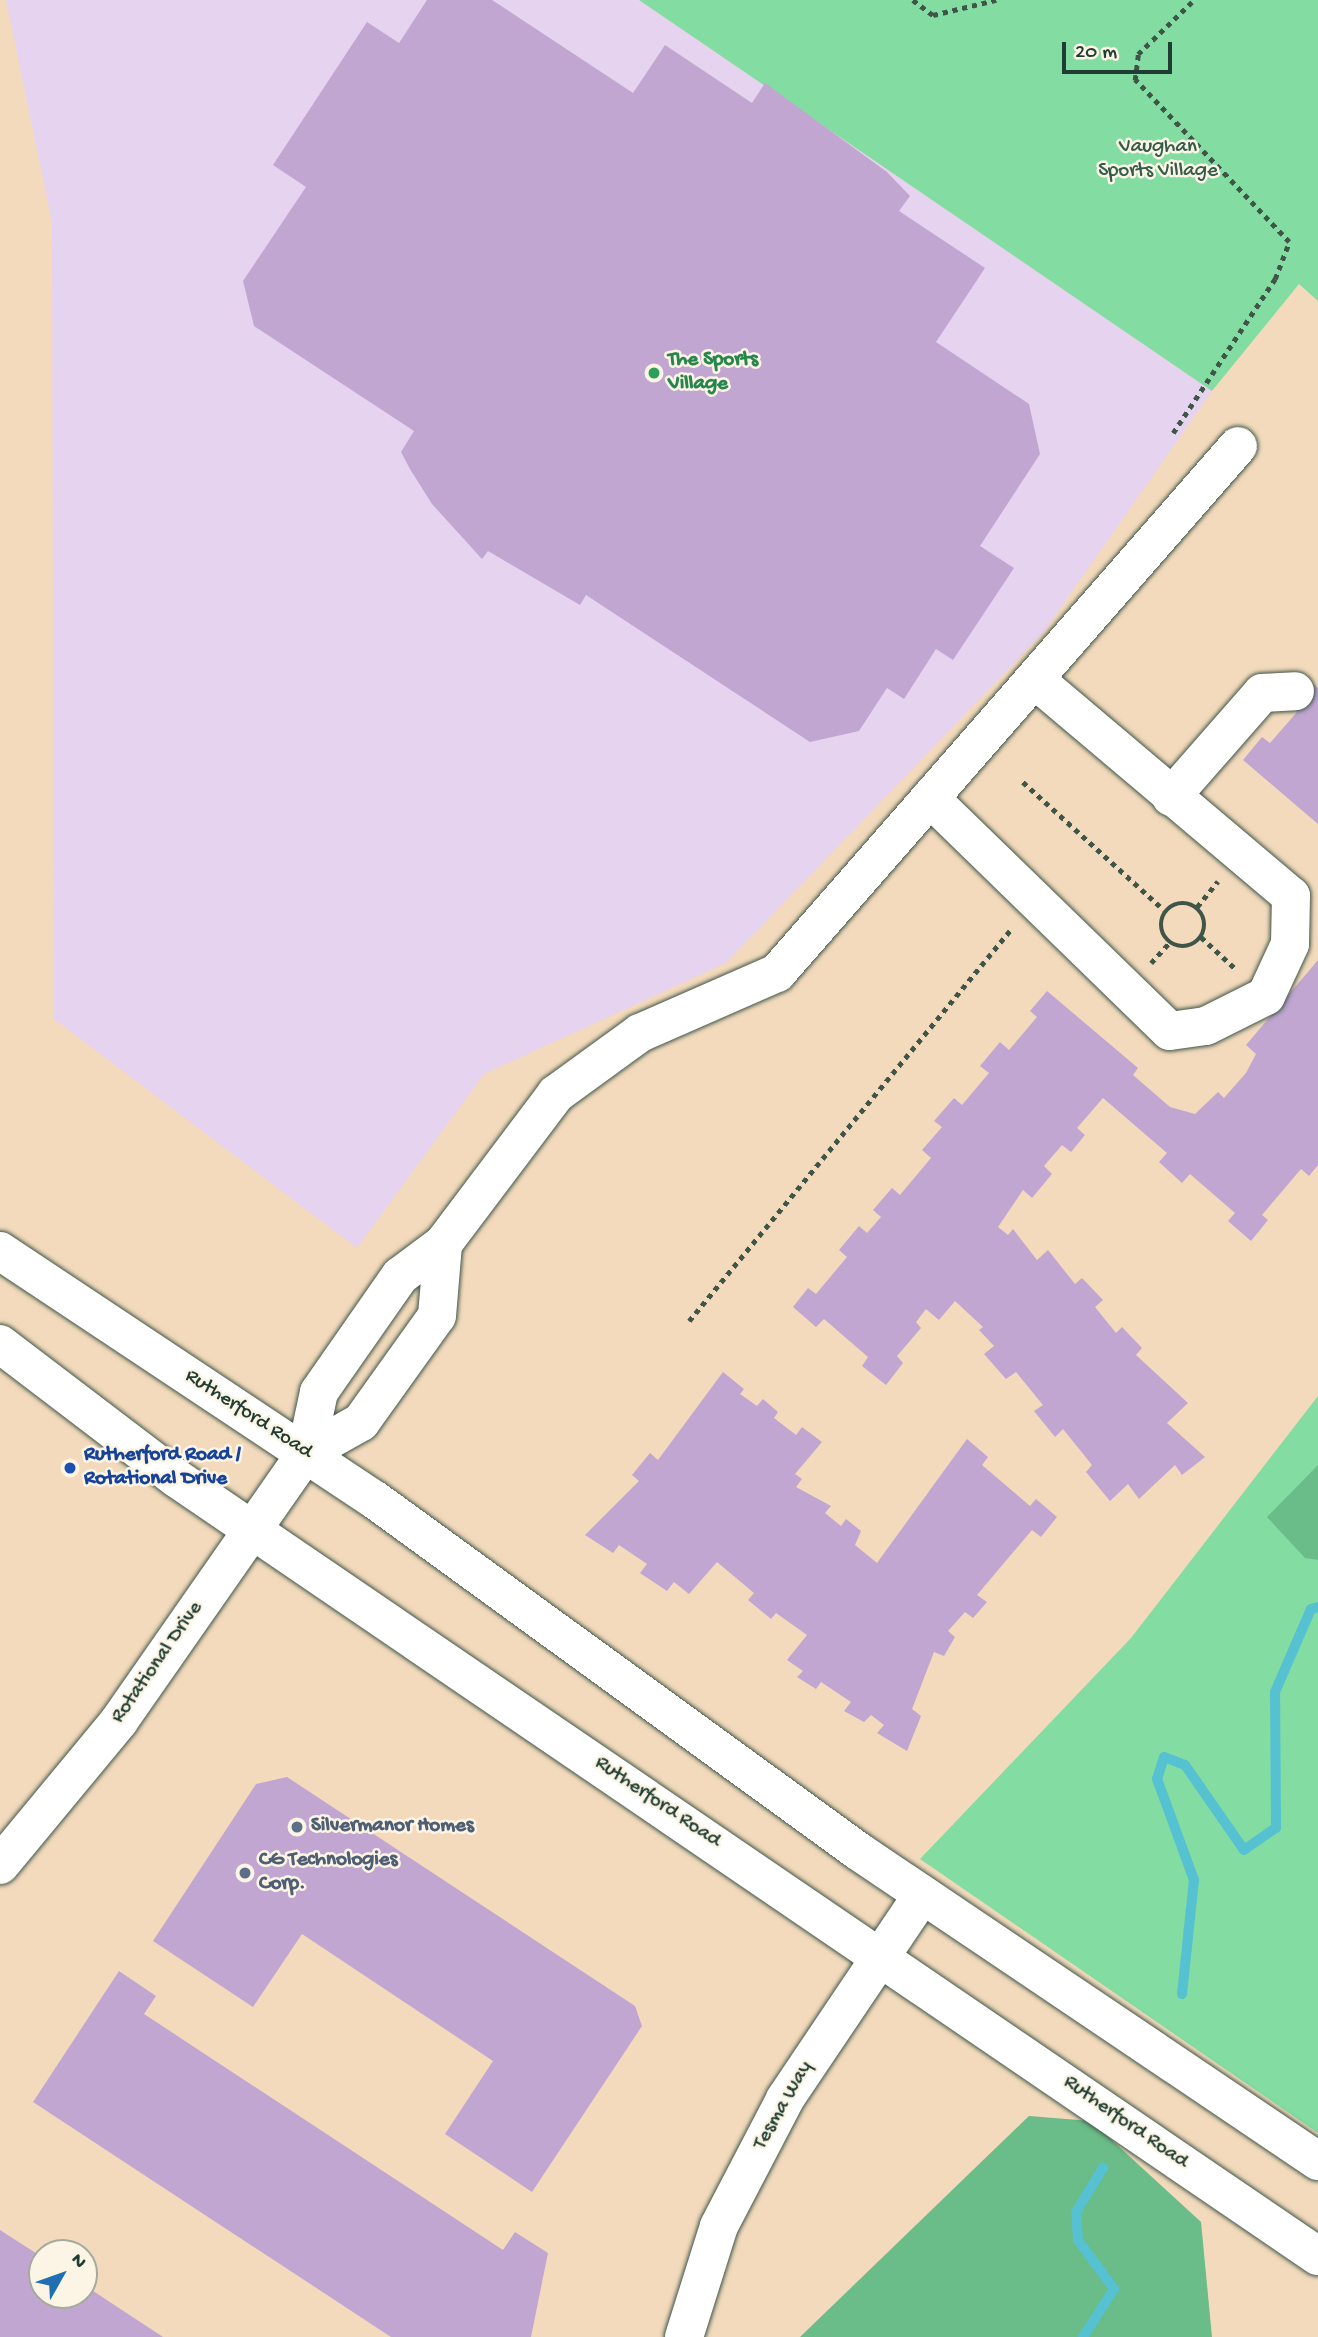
<!DOCTYPE html>
<style>
body{margin:0}
#map{position:relative;width:1318px;height:2337px;overflow:hidden;background:#f3dabc;font-family:"Gochi Hand",sans-serif}
div>[style]{position:absolute}
.built>*{inset:0;background:#e6d3f0}
.green>*{inset:0;background:#83dca2}
.forest>*{inset:0;background:#6abc88}
.stream>*{height:10px;margin:-5px;padding:0 5px;transform-origin:5px;border-radius:5px;background:#56c1d1}
.building>*{inset:0;background:#c0a6d1}
.path>*{height:4.5px;margin-top:-2.25px;transform-origin:0;background:repeating-linear-gradient(90deg,#3f5548 0 5px,transparent 0 10px)}
.path>.ring{margin:-2.25px;padding:0;box-sizing:content-box;background:none;border:4.5px solid #3f5548;border-radius:50%}
.roads{filter:drop-shadow(0 0 2px #3f5548) drop-shadow(0 0 2px #3f5548)}
.minor>*{height:38px;margin:-19px;padding:0 19px;transform-origin:19px;border-radius:19px;background:#fff}
.major>*{height:38px;margin:-19px;padding:0 19px;transform-origin:19px;border-radius:19px;background:#fff}
.dots>*{width:19px;height:19px;translate:-50% -50%;box-sizing:border-box;border:4px solid #fcf5e5;border-radius:50%}
span{translate:-50% -50%;white-space:nowrap;text-align:center;line-height:1.15;-webkit-text-stroke:5px #fcf5e5;paint-order:stroke}
.park-label{font-size:21px;color:#335d4a}
.leisure-label{font-size:21px;color:#27864d;font-weight:700}
.left{translate:0 -50%;text-align:left}
.street-label{font-size:21px;color:#1f3d34}
.transit-label{font-size:21px;color:#164399;font-weight:700}
.service-label{font-size:21px;color:#4e5e75;font-weight:700}
.north{position:absolute;left:28px;top:2239px;width:70px;height:70px;box-sizing:border-box;background:#fcf5e5;border:2px solid #a4ab9e;border-radius:50%;rotate:50deg;font-size:19px;font-weight:700;line-height:28px;text-align:center;color:#1f3d34}
.north::after{content:'';display:block;margin:auto;width:24px;height:32px;background:#1f6fb2;clip-path:polygon(50% 0,100% 100%,50% 72%,0 100%)}
.scale{position:absolute;left:1062px;top:42px;width:110px;height:32px;box-sizing:border-box;border:4px solid #1f3d34;border-top:0;padding-left:9px;font-size:21px;line-height:24px;white-space:nowrap;color:#1f3d34;-webkit-text-stroke:5px #fcf5e5;paint-order:stroke}
</style>
<div id="map">
<div class="built">
<div style="clip-path:polygon(6px 0,639px 0,1212px 391px,1043px 633px,726px 963px,484px 1074px,357px 1248px,54px 1019px,52px 222px)"></div>
</div>
<div class="green">
<div style="clip-path:polygon(639px 0,1318px 0,1318px 301px,1299px 284px,1212px 391px)"></div>
<div style="clip-path:polygon(1318px 1396px,1318px 2133px,920px 1859px,1131px 1638px)"></div>
</div>
<div class="forest">
<div style="clip-path:polygon(1318px 1465px,1318px 1560px,1305px 1558px,1267px 1517px)"></div>
<div style="clip-path:polygon(1029px 2116px,1091px 2121px,1201px 2222px,1212px 2337px,800px 2337px)"></div>
</div>
<div class="stream">
<div style="left:1182px;top:1994px;width:115px;rotate:-84deg"></div>
<div style="left:1194px;top:1880px;width:108px;rotate:-110.1deg"></div>
<div style="left:1157px;top:1779px;width:23px;rotate:-72deg"></div>
<div style="left:1164px;top:1757px;width:22px;rotate:21deg"></div>
<div style="left:1185px;top:1765px;width:103px;rotate:55.2deg"></div>
<div style="left:1244px;top:1850px;width:39px;rotate:-35deg"></div>
<div style="left:1276px;top:1828px;width:136px;rotate:-90.4deg"></div>
<div style="left:1275px;top:1692px;width:90px;rotate:-66.6deg"></div>
<div style="left:1311px;top:1609px;width:7px;rotate:-16deg"></div>
<div style="left:1083px;top:2337px;width:57px;rotate:-57.1deg"></div>
<div style="left:1114px;top:2289px;width:61px;rotate:-126.3deg"></div>
<div style="left:1078px;top:2240px;width:28px;rotate:-94deg"></div>
<div style="left:1076px;top:2212px;width:52px;rotate:-58.5deg"></div>
</div>
<div class="building">
<div style="clip-path:polygon(427px 0,492px 0,633px 93px,665px 45px,752px 103px,765px 83px,887px 172px,910px 196px,899px 211px,985px 268px,936px 342px,1029px 404px,1040px 454px,980px 546px,1014px 568px,953px 660px,936px 649px,904px 699px,887px 688px,859px 731px,810px 742px,586px 595px,580px 605px,488px 551px,482px 559px,432px 504px,410px 469px,401px 452px,414px 431px,254px 326px,243px 281px,306px 187px,273px 165px,367px 22px,399px 43px)"></div>
<div style="clip-path:polygon(1308px 680px,1318px 688px,1318px 824px,1243px 760px,1262px 737px,1270px 743px,1297px 712px,1288px 704px)"></div>
<div style="clip-path:polygon(1318px 960px,1318px 1165px,1309px 1176px,1301px 1169px,1262px 1215px,1268px 1220px,1251px 1241px,1228px 1221px,1235px 1213px,1190px 1174px,1182px 1183px,1159px 1162px,1167px 1153px,1103px 1098px,1077px 1128px,1085px 1135px,1071px 1152px,1062px 1145px,1044px 1166px,1052px 1174px,1032px 1198px,1023px 1190px,998px 1227px,1008px 1235px,1013px 1229px,1037px 1260px,1048px 1250px,1075px 1284px,1082px 1278px,1103px 1300px,1095px 1307px,1116px 1333px,1122px 1327px,1142px 1348px,1136px 1355px,1188px 1403px,1167px 1423px,1205px 1457px,1182px 1475px,1175px 1465px,1139px 1499px,1128px 1484px,1110px 1501px,1086px 1472px,1092px 1465px,1063px 1429px,1055px 1437px,1034px 1411px,1043px 1405px,1016px 1372px,1006px 1379px,984px 1354px,994px 1346px,979px 1330px,983px 1327px,955px 1301px,939px 1320px,926px 1309px,916px 1322px,921px 1328px,897px 1356px,903px 1363px,886px 1385px,862px 1366px,868px 1357px,824px 1319px,816px 1327px,793px 1307px,808px 1288px,816px 1294px,847px 1257px,839px 1250px,859px 1226px,867px 1233px,881px 1217px,873px 1210px,892px 1188px,900px 1195px,931px 1158px,922px 1150px,942px 1127px,934px 1121px,954px 1098px,962px 1105px,989px 1073px,980px 1066px,1000px 1042px,1009px 1050px,1037px 1017px,1030px 1011px,1047px 991px,1138px 1068px,1133px 1075px,1170px 1107px,1195px 1114px,1218px 1092px,1224px 1098px,1246px 1073px,1256px 1054px,1246px 1045px)"></div>
<div style="clip-path:polygon(723px 1372px,744px 1389px,740px 1394px,757px 1406px,763px 1399px,778px 1412px,774px 1418px,796px 1435px,802px 1427px,822px 1442px,795px 1474px,802px 1479px,796px 1487px,831px 1506px,825px 1513px,841px 1526px,846px 1519px,861px 1531px,855px 1545px,877px 1563px,967px 1439px,988px 1457px,982px 1465px,1030px 1506px,1036px 1499px,1057px 1517px,1041px 1537px,1032px 1530px,977px 1595px,987px 1602px,973px 1618px,965px 1612px,948px 1631px,955px 1637px,944px 1656px,934px 1652px,912px 1709px,921px 1716px,907px 1751px,877px 1733px,884px 1725px,871px 1715px,864px 1722px,844px 1711px,851px 1702px,821px 1682px,816px 1689px,797px 1677px,803px 1671px,787px 1660px,807px 1635px,776px 1613px,771px 1619px,748px 1600px,754px 1593px,717px 1562px,689px 1594px,674px 1582px,667px 1591px,640px 1573px,647px 1564px,619px 1545px,613px 1553px,585px 1535px,639px 1481px,632px 1475px,650px 1453px,658px 1460px)"></div>
<div style="clip-path:polygon(287px 1777px,635px 2006px,642px 2026px,532px 2192px,445px 2134px,493px 2061px,302px 1934px,253px 2007px,153px 1941px,256px 1784px)"></div>
<div style="clip-path:polygon(119px 1971px,156px 1996px,144px 2014px,503px 2250px,515px 2232px,548px 2253px,531px 2337px,391px 2337px,33px 2102px)"></div>
<div style="clip-path:polygon(0 2230px,42px 2257px,42px 2295px,84px 2295px,84px 2285px,163px 2337px,0 2337px)"></div>
</div>
<div class="path">
<div style="left:913px;top:0;width:25px;rotate:37deg"></div>
<div style="left:933px;top:15px;width:65px;rotate:-13.4deg"></div>
<div style="left:1173px;top:433px;width:185px;rotate:-56.5deg"></div>
<div style="left:1275px;top:279px;width:40px;rotate:-69deg"></div>
<div style="left:1289px;top:242px;width:224px;rotate:-133.5deg"></div>
<div style="left:1135px;top:80px;width:26px;rotate:-83deg"></div>
<div style="left:1138px;top:54px;width:78px;rotate:-44deg"></div>
<div style="left:1023px;top:782px;width:190px;rotate:42.2deg"></div>
<div class="ring" style="left:1161px;top:903px;width:39.5px;height:39.5px"></div>
<div style="left:1197px;top:907px;width:33px;rotate:-51deg"></div>
<div style="left:1201px;top:937px;width:49px;rotate:42.5deg"></div>
<div style="left:1151px;top:963px;width:27px;rotate:-48deg"></div>
<div style="left:689px;top:1321px;width:509px;rotate:-50.58deg"></div>
</div>
<div class="roads">
<div class="minor">
<div style="left:1171px;top:797px;width:138px;rotate:-48.8deg"></div>
<div style="left:1262px;top:693px;width:33px;rotate:-3deg"></div>
<div style="left:930px;top:798px;width:334px;rotate:44.2deg"></div>
<div style="left:1170px;top:1031px;width:36px;rotate:-8deg"></div>
<div style="left:1206px;top:1026px;width:67px;rotate:-26.6deg"></div>
<div style="left:1266px;top:996px;width:57px;rotate:-65.2deg"></div>
<div style="left:1290px;top:944px;width:48px;rotate:-88.8deg"></div>
<div style="left:1291px;top:896px;width:336px;rotate:-139.8deg"></div>
<div style="left:306px;top:1453px;width:62px;rotate:-78deg"></div>
<div style="left:319px;top:1392px;width:141px;rotate:-55.1deg"></div>
<div style="left:400px;top:1276px;width:54px;rotate:-36.7deg"></div>
<div style="left:443px;top:1244px;width:188px;rotate:-53deg"></div>
<div style="left:556px;top:1094px;width:104px;rotate:-36deg"></div>
<div style="left:640px;top:1033px;width:150px;rotate:-23.7deg"></div>
<div style="left:777px;top:973px;width:700px;rotate:-48.82deg"></div>
<div style="left:0;top:1865px;width:187px;rotate:-50.4deg"></div>
<div style="left:119px;top:1721px;width:327px;rotate:-55.1deg"></div>
<div style="left:306px;top:1453px;width:63px;rotate:-29.4deg"></div>
<div style="left:361px;top:1422px;width:130px;rotate:-54.4deg"></div>
<div style="left:437px;top:1316px;width:72px;rotate:-85.2deg"></div>
<div style="left:684px;top:2337px;width:116px;rotate:-72.5deg"></div>
<div style="left:719px;top:2226px;width:143px;rotate:-62.5deg"></div>
<div style="left:785px;top:2099px;width:246px;rotate:-56.1deg"></div>
</div>
<div class="major">
<div style="left:0;top:1251px;width:450px;rotate:33.6deg"></div>
<div style="left:375px;top:1500px;width:597px;rotate:36.01deg"></div>
<div style="left:858px;top:1851px;width:555px;rotate:33.98deg"></div>
<div style="left:0;top:1344px;width:221px;rotate:37.3deg"></div>
<div style="left:176px;top:1478px;width:1382px;rotate:34.27deg"></div>
</div>
</div>
<div class="dots">
<div style="left:654px;top:373px;background:#2e9e5b"></div>
<div style="left:70px;top:1468px;background:#1a4fb4"></div>
<div style="left:297px;top:1827px;background:#5c6f8a"></div>
<div style="left:245px;top:1873px;background:#5c6f8a"></div>
</div>
<div class="park-label">
<span style="left:1158px;top:160px">Vaughan<br>Sports Village</span>
</div>
<div class="leisure-label">
<span class="left" style="left:668px;top:373px">The Sports<br>Village</span>
</div>
<div class="street-label">
<span style="left:248px;top:1415px;rotate:33deg">Rutherford Road</span>
<span style="left:158px;top:1663px;rotate:-55deg">Rotational Drive</span>
<span style="left:657px;top:1803px;rotate:34deg">Rutherford Road</span>
<span style="left:784px;top:2106px;rotate:-60deg">Tesma Way</span>
<span style="left:1125px;top:2123px;rotate:35deg">Rutherford Road</span>
</div>
<div class="transit-label">
<span class="left" style="left:84px;top:1468px">Rutherford Road /<br>Rotational Drive</span>
</div>
<div class="service-label">
<span class="left" style="left:311px;top:1827px">Silvermanor Homes</span>
<span class="left" style="left:259px;top:1873px">CG Technologies<br>Corp.</span>
</div>
<div class="north">N</div>
<div class="scale">20 m</div>
</div>
